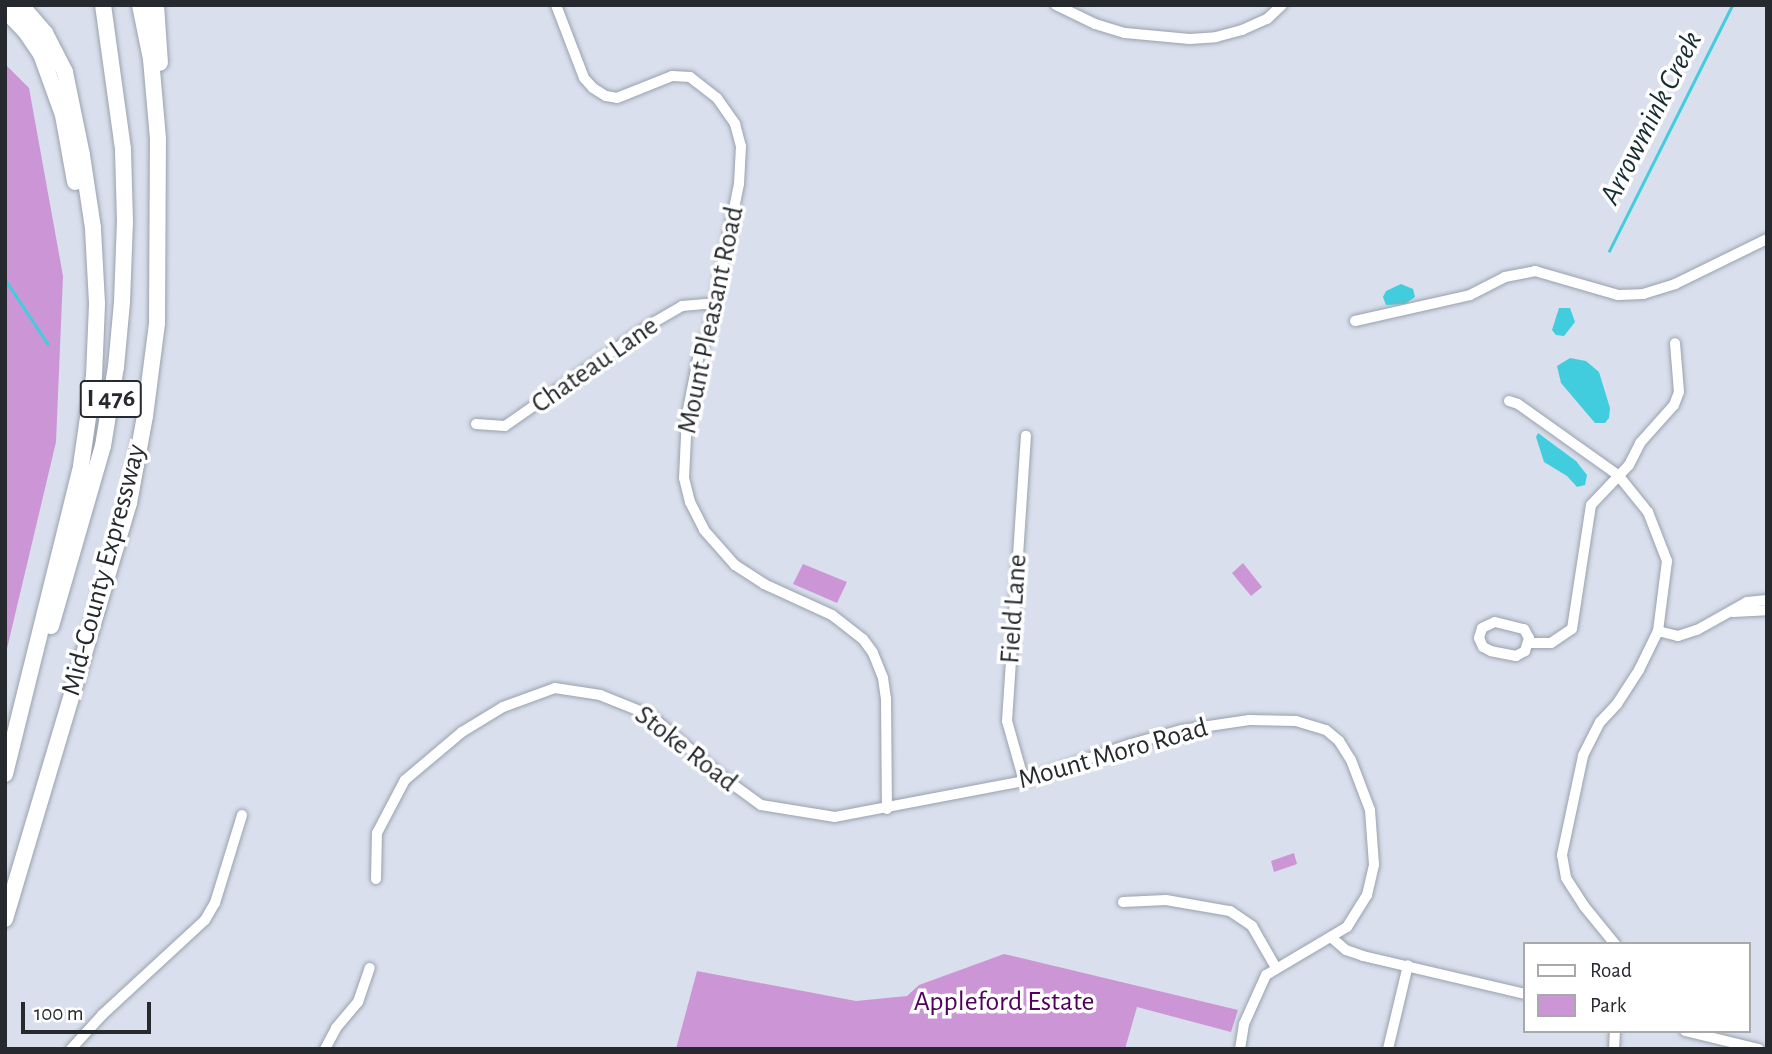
<!DOCTYPE html>
<style>
body{margin:0}
#map{position:relative;width:1772px;height:1054px;overflow:hidden;background:#d9dfed;font-family:"Alegreya Sans",sans-serif}
div>[style]{position:absolute}
.green>*{inset:0;background:#cc96d6}
.water>*{inset:0;background:#42cdde}
.stream>*{height:2.5px;margin:-1.25px;padding:0 1.25px;transform-origin:1.25px;border-radius:1.25px;background:#42cdde}
.roads{filter:drop-shadow(0 0 2px #9aa1ad) drop-shadow(0 0 2px #9aa1ad)}
.minor>*{height:10px;margin:-5px;padding:0 5px;transform-origin:5px;border-radius:5px;background:#fff}
.highway>*{height:16px;margin:-8px;padding:0 8px;transform-origin:8px;border-radius:8px;background:#fff}
span{translate:-50% -50%;white-space:nowrap;text-align:center;line-height:1.15;-webkit-text-stroke:7px #fff;paint-order:stroke}
.shield-label span{padding:2px 5px;background:#fff;border:2px solid;border-radius:5px;-webkit-text-stroke-width:0}
.shield-label{font-size:26px;color:#26292e;font-weight:700}
.street-label{font-size:28px;color:#26292e}
.park-label{font-size:28px;color:#50015d}
.water-label{font-size:30px;color:#172e31;font-style:italic}
.frame{position:absolute;inset:0;border:7px solid #26292e;pointer-events:none}
.legend{position:absolute;left:1523px;top:942px;width:228px;height:91px;box-sizing:border-box;background:#fff;border:2px solid #a8a9ab;margin:0;padding:9px 12px;list-style:none;font-size:21px;color:#26292e}
.legend li{display:flex;align-items:center;gap:14px;height:35px}
.legend b{width:35px;border:2px solid #a8a9ab}
.scale{position:absolute;left:21px;top:1002px;width:130px;height:32px;box-sizing:border-box;border:4px solid #26292e;border-top:0;padding-left:9px;font-size:21px;line-height:24px;white-space:nowrap;color:#26292e;-webkit-text-stroke:5px #fff;paint-order:stroke}
</style>
<div id="map">
<div class="green">
<div style="clip-path:polygon(5px 64px,29px 88px,63px 276px,56px 442px,5px 657px)"></div>
<div style="clip-path:polygon(1243px 563px,1262px 587px,1251px 596px,1232px 573px)"></div>
<div style="clip-path:polygon(803px 564px,847px 582px,837px 603px,793px 584px)"></div>
<div style="clip-path:polygon(1294px 853px,1297px 864px,1274px 872px,1271px 861px)"></div>
<div style="clip-path:polygon(1004px 954px,1238px 1010px,1231px 1032px,1137px 1007px,1125px 1049px,676px 1049px,697px 971px,856px 1001px,907px 996px,919px 985px)"></div>
</div>
<div class="water">
<div style="clip-path:polygon(1401px 284px,1413px 289px,1415px 297px,1405px 304px,1386px 305px,1383px 297px,1386px 291px)"></div>
<div style="clip-path:polygon(1559px 308px,1570px 308px,1575px 322px,1564px 336px,1556px 335px,1552px 330px)"></div>
<div style="clip-path:polygon(1570px 358px,1586px 361px,1599px 372px,1610px 408px,1609px 418px,1605px 423px,1595px 423px,1561px 383px,1557px 366px)"></div>
<div style="clip-path:polygon(1538px 433px,1576px 461px,1587px 475px,1585px 485px,1577px 487px,1567px 476px,1544px 462px,1536px 437px)"></div>
</div>
<div class="stream">
<div style="left:1609px;top:251px;width:275px;rotate:-63.4deg"></div>
<div style="left:5px;top:279px;width:78px;rotate:56.5deg"></div>
</div>
<div class="roads">
<div class="minor">
<div style="left:556px;top:5px;width:78px;rotate:69deg"></div>
<div style="left:584px;top:78px;width:13px;rotate:48deg"></div>
<div style="left:593px;top:88px;width:15px;rotate:32deg"></div>
<div style="left:606px;top:96px;width:11px;rotate:10deg"></div>
<div style="left:617px;top:98px;width:59px;rotate:-21.8deg"></div>
<div style="left:672px;top:76px;width:18px;rotate:3deg"></div>
<div style="left:690px;top:77px;width:34px;rotate:38deg"></div>
<div style="left:717px;top:98px;width:32px;rotate:55deg"></div>
<div style="left:735px;top:124px;width:23px;rotate:75deg"></div>
<div style="left:741px;top:146px;width:38px;rotate:93deg"></div>
<div style="left:739px;top:184px;width:149px;rotate:101.6deg"></div>
<div style="left:709px;top:330px;width:31px;rotate:111deg"></div>
<div style="left:698px;top:359px;width:57px;rotate:101.1deg"></div>
<div style="left:687px;top:415px;width:63px;rotate:92.7deg"></div>
<div style="left:684px;top:478px;width:25px;rotate:76deg"></div>
<div style="left:690px;top:502px;width:31px;rotate:63deg"></div>
<div style="left:704px;top:530px;width:47px;rotate:48.5deg"></div>
<div style="left:735px;top:565px;width:35px;rotate:33deg"></div>
<div style="left:764px;top:584px;width:75px;rotate:24.5deg"></div>
<div style="left:832px;top:615px;width:39px;rotate:38deg"></div>
<div style="left:863px;top:639px;width:17px;rotate:54deg"></div>
<div style="left:873px;top:653px;width:27px;rotate:68deg"></div>
<div style="left:883px;top:678px;width:21px;rotate:82deg"></div>
<div style="left:886px;top:699px;width:110px;rotate:89.5deg"></div>
<div style="left:1056px;top:5px;width:43px;rotate:26deg"></div>
<div style="left:1095px;top:24px;width:31px;rotate:17deg"></div>
<div style="left:1125px;top:33px;width:65px;rotate:5.3deg"></div>
<div style="left:1190px;top:39px;width:26px;rotate:-4deg"></div>
<div style="left:1216px;top:37px;width:27px;rotate:-15deg"></div>
<div style="left:1242px;top:30px;width:27px;rotate:-24deg"></div>
<div style="left:1267px;top:19px;width:21px;rotate:-43deg"></div>
<div style="left:1355px;top:321px;width:118px;rotate:-12.7deg"></div>
<div style="left:1470px;top:295px;width:39px;rotate:-27deg"></div>
<div style="left:1505px;top:277px;width:31px;rotate:-11deg"></div>
<div style="left:1535px;top:271px;width:86px;rotate:16.1deg"></div>
<div style="left:1618px;top:295px;width:25px;rotate:-2deg"></div>
<div style="left:1643px;top:294px;width:34px;rotate:-17deg"></div>
<div style="left:1675px;top:284px;width:102px;rotate:-26.1deg"></div>
<div style="left:1509px;top:401px;width:9px;rotate:18deg"></div>
<div style="left:1518px;top:404px;width:123px;rotate:35.4deg"></div>
<div style="left:1618px;top:475px;width:48px;rotate:51deg"></div>
<div style="left:1648px;top:512px;width:53px;rotate:68.8deg"></div>
<div style="left:1667px;top:561px;width:71px;rotate:97.3deg"></div>
<div style="left:1658px;top:631px;width:43px;rotate:116deg"></div>
<div style="left:1639px;top:670px;width:40px;rotate:122.9deg"></div>
<div style="left:1617px;top:704px;width:25px;rotate:133deg"></div>
<div style="left:1600px;top:722px;width:38px;rotate:117deg"></div>
<div style="left:1583px;top:756px;width:101px;rotate:102deg"></div>
<div style="left:1562px;top:855px;width:23px;rotate:80deg"></div>
<div style="left:1566px;top:878px;width:33px;rotate:57deg"></div>
<div style="left:1584px;top:906px;width:49px;rotate:50.8deg"></div>
<div style="left:476px;top:424px;width:29px;rotate:4deg"></div>
<div style="left:505px;top:426px;width:178px;rotate:-34.9deg"></div>
<div style="left:651px;top:324px;width:36px;rotate:-30deg"></div>
<div style="left:682px;top:306px;width:33px;rotate:-5deg"></div>
<div style="left:1733px;top:612px;width:34px;rotate:-3deg"></div>
<div style="left:1495px;top:622px;width:30px;rotate:14deg"></div>
<div style="left:1524px;top:629px;width:10px;rotate:61deg"></div>
<div style="left:1529px;top:638px;width:14px;rotate:107deg"></div>
<div style="left:1525px;top:651px;width:10px;rotate:151deg"></div>
<div style="left:1516px;top:656px;width:25px;rotate:-169deg"></div>
<div style="left:1491px;top:651px;width:9px;rotate:-153deg"></div>
<div style="left:1483px;top:647px;width:10px;rotate:-114deg"></div>
<div style="left:1479px;top:638px;width:10px;rotate:-73deg"></div>
<div style="left:1482px;top:628px;width:14px;rotate:-25deg"></div>
<div style="left:1658px;top:631px;width:21px;rotate:14deg"></div>
<div style="left:1678px;top:636px;width:20px;rotate:-18deg"></div>
<div style="left:1697px;top:630px;width:57px;rotate:-29.2deg"></div>
<div style="left:1747px;top:602px;width:20px;rotate:-6deg"></div>
<div style="left:1529px;top:643px;width:22px"></div>
<div style="left:1551px;top:643px;width:25px;rotate:-34deg"></div>
<div style="left:1572px;top:629px;width:125px;rotate:-81.3deg"></div>
<div style="left:1591px;top:505px;width:55px;rotate:-46.5deg"></div>
<div style="left:1629px;top:465px;width:25px;rotate:-63deg"></div>
<div style="left:1640px;top:443px;width:51px;rotate:-48.2deg"></div>
<div style="left:1674px;top:405px;width:14px;rotate:-69deg"></div>
<div style="left:1679px;top:392px;width:49px;rotate:-94.7deg"></div>
<div style="left:1024px;top:781px;width:62px;rotate:-105.8deg"></div>
<div style="left:1007px;top:721px;width:286px;rotate:-86.2deg"></div>
<div style="left:376px;top:879px;width:46px;rotate:-88.8deg"></div>
<div style="left:377px;top:833px;width:60px;rotate:-62.2deg"></div>
<div style="left:405px;top:780px;width:75px;rotate:-40.1deg"></div>
<div style="left:462px;top:732px;width:48px;rotate:-31.4deg"></div>
<div style="left:503px;top:707px;width:55px;rotate:-20.1deg"></div>
<div style="left:555px;top:688px;width:46px;rotate:8.8deg"></div>
<div style="left:600px;top:695px;width:54px;rotate:21.8deg"></div>
<div style="left:650px;top:715px;width:97px;rotate:40.4deg"></div>
<div style="left:724px;top:778px;width:46px;rotate:36.1deg"></div>
<div style="left:761px;top:805px;width:75px;rotate:9.2deg"></div>
<div style="left:835px;top:817px;width:192px;rotate:-10.8deg"></div>
<div style="left:1024px;top:781px;width:113px;rotate:-19.1deg"></div>
<div style="left:1131px;top:744px;width:53px;rotate:-15.4deg"></div>
<div style="left:1182px;top:730px;width:68px;rotate:-8.5deg"></div>
<div style="left:1249px;top:720px;width:47px;rotate:1.2deg"></div>
<div style="left:1296px;top:721px;width:31px;rotate:17deg"></div>
<div style="left:1326px;top:730px;width:17px;rotate:40deg"></div>
<div style="left:1339px;top:741px;width:22px;rotate:58deg"></div>
<div style="left:1351px;top:760px;width:53px;rotate:69.2deg"></div>
<div style="left:1370px;top:810px;width:55px;rotate:85.8deg"></div>
<div style="left:1374px;top:865px;width:31px;rotate:103deg"></div>
<div style="left:1367px;top:895px;width:38px;rotate:122deg"></div>
<div style="left:1347px;top:927px;width:94px;rotate:149.3deg"></div>
<div style="left:1266px;top:975px;width:54px;rotate:114.2deg"></div>
<div style="left:1244px;top:1024px;width:25px;rotate:99deg"></div>
<div style="left:1123px;top:902px;width:43px;rotate:-2.7deg"></div>
<div style="left:1166px;top:900px;width:65px;rotate:9.8deg"></div>
<div style="left:1230px;top:911px;width:27px;rotate:34deg"></div>
<div style="left:1252px;top:926px;width:46px;rotate:60.1deg"></div>
<div style="left:1332px;top:938px;width:18px;rotate:41deg"></div>
<div style="left:1346px;top:950px;width:18px;rotate:19deg"></div>
<div style="left:1363px;top:956px;width:166px;rotate:13.2deg"></div>
<div style="left:1685px;top:1031px;width:76px;rotate:13.7deg"></div>
<div style="left:71px;top:1049px;width:46px;rotate:-47.6deg"></div>
<div style="left:102px;top:1015px;width:140px;rotate:-42.7deg"></div>
<div style="left:205px;top:920px;width:20px;rotate:-60deg"></div>
<div style="left:215px;top:903px;width:92px;rotate:-72.9deg"></div>
<div style="left:325px;top:1049px;width:24px;rotate:-62deg"></div>
<div style="left:336px;top:1028px;width:34px;rotate:-50deg"></div>
<div style="left:358px;top:1002px;width:36px;rotate:-71deg"></div>
<div style="left:1388px;top:1049px;width:86px;rotate:-76.6deg"></div>
<div style="left:1614px;top:1049px;width:18px;rotate:-87deg"></div>
</div>
<div class="highway">
<div style="left:156px;top:5px;width:58px;rotate:86.1deg"></div>
<div style="left:5px;top:10px;width:30px;rotate:46deg"></div>
<div style="left:26px;top:32px;width:27px;rotate:56deg"></div>
<div style="left:41px;top:54px;width:65px;rotate:70.2deg"></div>
<div style="left:63px;top:115px;width:68px;rotate:79.8deg"></div>
<div style="left:51px;top:626px;width:187px;rotate:-73.9deg"></div>
<div style="left:103px;top:446px;width:80px;rotate:-80.7deg"></div>
<div style="left:116px;top:367px;width:65px;rotate:-84.7deg"></div>
<div style="left:122px;top:302px;width:80px;rotate:-87.9deg"></div>
<div style="left:125px;top:222px;width:73px;rotate:-91.6deg"></div>
<div style="left:123px;top:149px;width:145px;rotate:-97.9deg"></div>
<div style="left:5px;top:774px;width:317px;rotate:-76.1deg"></div>
<div style="left:81px;top:466px;width:91px;rotate:-81.8deg"></div>
<div style="left:94px;top:376px;width:73px;rotate:-87.6deg"></div>
<div style="left:97px;top:303px;width:75px;rotate:-93.1deg"></div>
<div style="left:93px;top:228px;width:74px;rotate:-98.6deg"></div>
<div style="left:82px;top:155px;width:85px;rotate:-101.6deg"></div>
<div style="left:65px;top:72px;width:44px;rotate:-117.1deg"></div>
<div style="left:45px;top:33px;width:37px;rotate:-131deg"></div>
<div style="left:5px;top:919px;width:434px;rotate:-73.4deg"></div>
<div style="left:129px;top:503px;width:88px;rotate:-79.6deg"></div>
<div style="left:145px;top:416px;width:94px;rotate:-82.6deg"></div>
<div style="left:157px;top:323px;width:184px;rotate:-89.7deg"></div>
<div style="left:158px;top:139px;width:80px;rotate:-95deg"></div>
<div style="left:151px;top:59px;width:55px;rotate:-101.5deg"></div>
</div>
</div>
<div class="shield-label">
<span style="left:111px;top:399px">I 476</span>
</div>
<div class="street-label">
<span style="left:711px;top:320px;rotate:-78deg">Mount Pleasant Road</span>
<span style="left:595px;top:365px;rotate:-35deg">Chateau Lane</span>
<span style="left:104px;top:570px;rotate:-75deg">Mid-County Expressway</span>
<span style="left:1014px;top:609px;rotate:-86deg">Field Lane</span>
<span style="left:686px;top:749px;rotate:38deg">Stoke Road</span>
<span style="left:1113px;top:754px;rotate:-16deg">Mount Moro Road</span>
</div>
<div class="park-label">
<span style="left:1004px;top:1002px">Appleford Estate</span>
</div>
<div class="water-label">
<span style="left:1651px;top:118px;rotate:-63deg">Arrowmink Creek</span>
</div>
<div class="frame"></div>
<ul class="legend">
<li><b style="height:9px;background:#fff"></b>Road</li>
<li><b style="height:19px;background:#cc96d6"></b>Park</li>
</ul>
<div class="scale">100 m</div>
</div>
